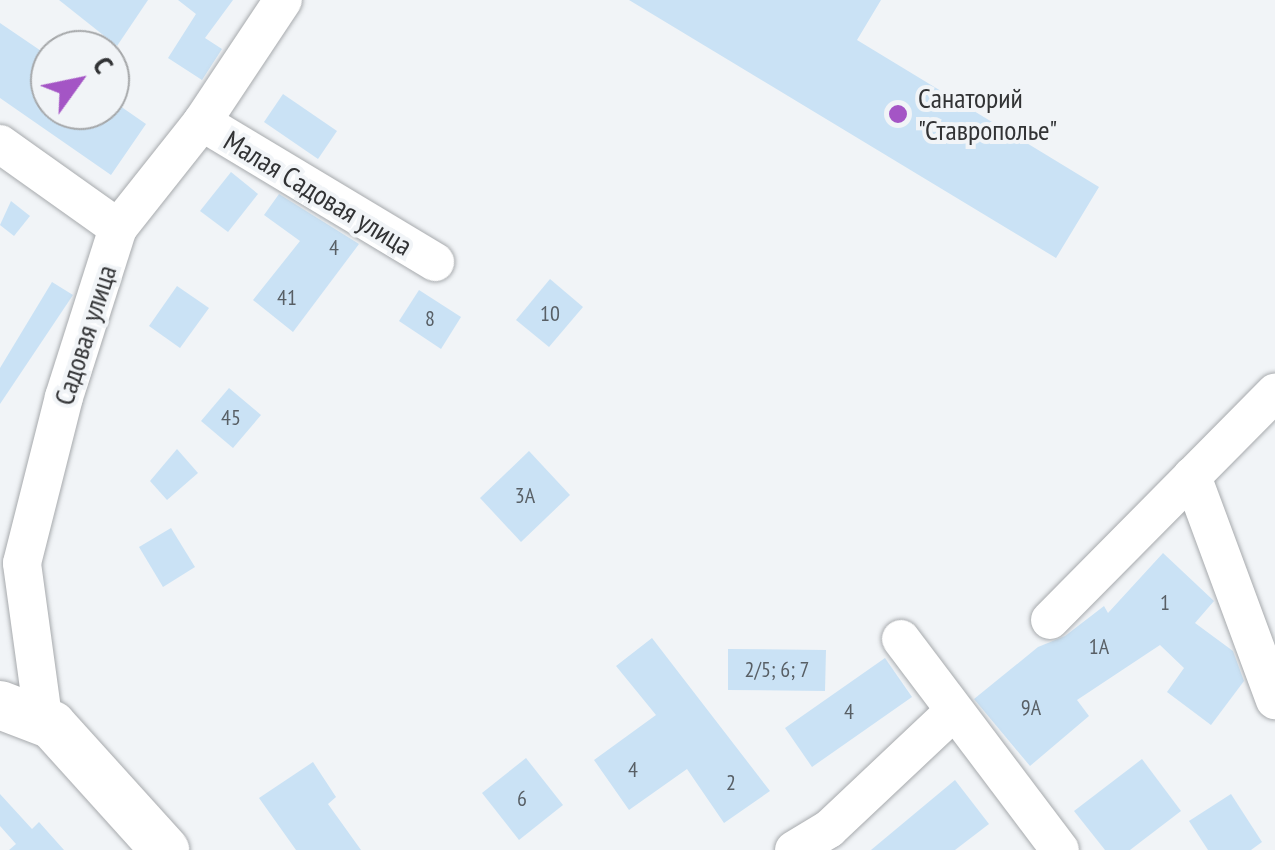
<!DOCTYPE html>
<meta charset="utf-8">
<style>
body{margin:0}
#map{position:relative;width:1275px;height:850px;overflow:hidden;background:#f1f4f7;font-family:"PT Sans Narrow",sans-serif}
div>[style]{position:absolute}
.building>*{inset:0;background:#cae2f5}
.roads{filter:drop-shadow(0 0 2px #a7aaad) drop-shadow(0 0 2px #a7aaad)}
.minor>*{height:38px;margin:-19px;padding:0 19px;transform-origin:19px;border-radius:19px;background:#fff}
.major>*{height:48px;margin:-24px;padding:0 24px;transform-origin:24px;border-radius:24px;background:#fff}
.dots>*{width:28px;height:28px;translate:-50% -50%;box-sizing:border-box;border:5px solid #f1f4f7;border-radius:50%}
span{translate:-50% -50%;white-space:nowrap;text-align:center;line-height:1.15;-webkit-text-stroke:8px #f1f4f7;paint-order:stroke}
.number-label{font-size:22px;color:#585f65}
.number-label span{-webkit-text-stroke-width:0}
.poi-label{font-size:28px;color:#323335}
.left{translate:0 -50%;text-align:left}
.street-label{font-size:28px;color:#323335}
.north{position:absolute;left:30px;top:30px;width:100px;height:100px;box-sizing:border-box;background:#f1f4f7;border:2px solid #a5a7a9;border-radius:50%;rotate:57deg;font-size:28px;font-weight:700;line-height:40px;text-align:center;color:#323335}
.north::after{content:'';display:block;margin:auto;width:35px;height:45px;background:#a455c5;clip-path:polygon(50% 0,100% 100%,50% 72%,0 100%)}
</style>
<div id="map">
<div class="building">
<div style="clip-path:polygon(59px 0,148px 0,117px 46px)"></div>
<div style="clip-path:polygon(178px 0,233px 0,205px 38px,222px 49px,202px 80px,168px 58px,196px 14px)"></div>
<div style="clip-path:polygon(629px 0,881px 0,857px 40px,1099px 187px,1056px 258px)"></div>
<div style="clip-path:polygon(0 23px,50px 57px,50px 110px,110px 110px,110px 99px,146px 124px,111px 175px,0 98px)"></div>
<div style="clip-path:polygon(283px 94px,337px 131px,318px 159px,264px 122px)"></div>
<div style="clip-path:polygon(231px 172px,258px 194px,228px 232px,200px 211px)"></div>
<div style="clip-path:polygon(279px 194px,359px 244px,293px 332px,253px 300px,300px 241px,264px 215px)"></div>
<div style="clip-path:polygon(11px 201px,30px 216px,14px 236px,0 225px)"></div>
<div style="clip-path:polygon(550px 279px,583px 307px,549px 347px,516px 320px)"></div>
<div style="clip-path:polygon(52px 282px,73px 295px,0 404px,0 368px)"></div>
<div style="clip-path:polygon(177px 286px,209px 308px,180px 348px,149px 326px)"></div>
<div style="clip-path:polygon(419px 290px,461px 317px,441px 349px,399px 321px)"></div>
<div style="clip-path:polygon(229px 388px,261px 415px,233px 448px,201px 421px)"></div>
<div style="clip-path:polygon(177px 449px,198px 473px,167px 500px,150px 481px)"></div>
<div style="clip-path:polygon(529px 451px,570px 495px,521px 542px,480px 498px)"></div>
<div style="clip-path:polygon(171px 528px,195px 567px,163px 587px,139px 547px)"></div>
<div style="clip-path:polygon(1163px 553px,1214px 601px,1195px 623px,1233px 651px,1244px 681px,1211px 725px,1167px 692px,1184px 668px,1160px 645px,1077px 700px,1089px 716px,1030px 766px,974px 699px,1038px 647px,1065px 636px,1104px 606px,1108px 613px)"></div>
<div style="clip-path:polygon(652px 638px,770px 791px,724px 823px,687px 769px,629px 810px,594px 760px,656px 715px,616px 666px)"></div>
<div style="clip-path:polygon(728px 649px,826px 650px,825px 691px,728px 690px)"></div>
<div style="clip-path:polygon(885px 658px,912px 697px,812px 767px,785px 728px)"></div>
<div style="clip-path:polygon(526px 758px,563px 805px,519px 840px,482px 793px)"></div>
<div style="clip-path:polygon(1142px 759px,1181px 811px,1130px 850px,1105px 850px,1074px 811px)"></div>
<div style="clip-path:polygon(313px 762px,336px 797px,328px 804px,361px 850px,296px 850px,259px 798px)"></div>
<div style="clip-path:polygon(955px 780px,989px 824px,955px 850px,871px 850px)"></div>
<div style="clip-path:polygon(0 794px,32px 829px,39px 822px,64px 850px,9px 850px,16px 844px,0 826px)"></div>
<div style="clip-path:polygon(1231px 794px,1262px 842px,1251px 850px,1208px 850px,1189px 821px)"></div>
</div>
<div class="roads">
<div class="minor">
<div style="left:202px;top:122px;width:272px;rotate:31deg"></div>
<div style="left:0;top:144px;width:145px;rotate:35.4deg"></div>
<div style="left:1192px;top:476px;width:239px;rotate:69.7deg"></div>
<div style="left:1050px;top:620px;width:320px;rotate:-45.3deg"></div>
<div style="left:901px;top:639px;width:264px;rotate:53deg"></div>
<div style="left:43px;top:717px;width:155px;rotate:-97.8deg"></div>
<div style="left:22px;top:563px;width:171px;rotate:-75.8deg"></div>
<div style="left:64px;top:397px;width:177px;rotate:-72.3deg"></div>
<div style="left:118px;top:228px;width:135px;rotate:-51.6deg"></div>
<div style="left:202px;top:122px;width:146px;rotate:-56.4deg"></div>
<div style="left:794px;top:850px;width:41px;rotate:-31deg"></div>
<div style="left:829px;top:829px;width:170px;rotate:-43.3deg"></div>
</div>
<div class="major">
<div style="left:0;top:705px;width:56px;rotate:21deg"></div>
<div style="left:52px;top:725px;width:169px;rotate:47.9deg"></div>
</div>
</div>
<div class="dots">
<div style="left:898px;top:114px;background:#a455c5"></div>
</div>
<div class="number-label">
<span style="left:334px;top:248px">4</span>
<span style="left:287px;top:298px">41</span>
<span style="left:550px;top:314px">10</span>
<span style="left:430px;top:319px">8</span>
<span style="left:231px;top:418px">45</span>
<span style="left:525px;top:496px">3А</span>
<span style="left:1165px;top:603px">1</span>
<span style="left:1099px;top:647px">1А</span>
<span style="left:777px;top:670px">2/5; 6; 7</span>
<span style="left:1031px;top:708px">9А</span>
<span style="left:849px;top:712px">4</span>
<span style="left:633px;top:770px">4</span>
<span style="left:731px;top:783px">2</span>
<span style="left:522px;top:799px">6</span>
</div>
<div class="poi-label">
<span class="left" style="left:918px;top:114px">Санаторий<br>"Ставрополье"</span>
</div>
<div class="street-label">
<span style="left:318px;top:193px;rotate:31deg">Малая Садовая улица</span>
<span style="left:85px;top:335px;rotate:-72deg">Садовая улица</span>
</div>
<div class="north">С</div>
</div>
